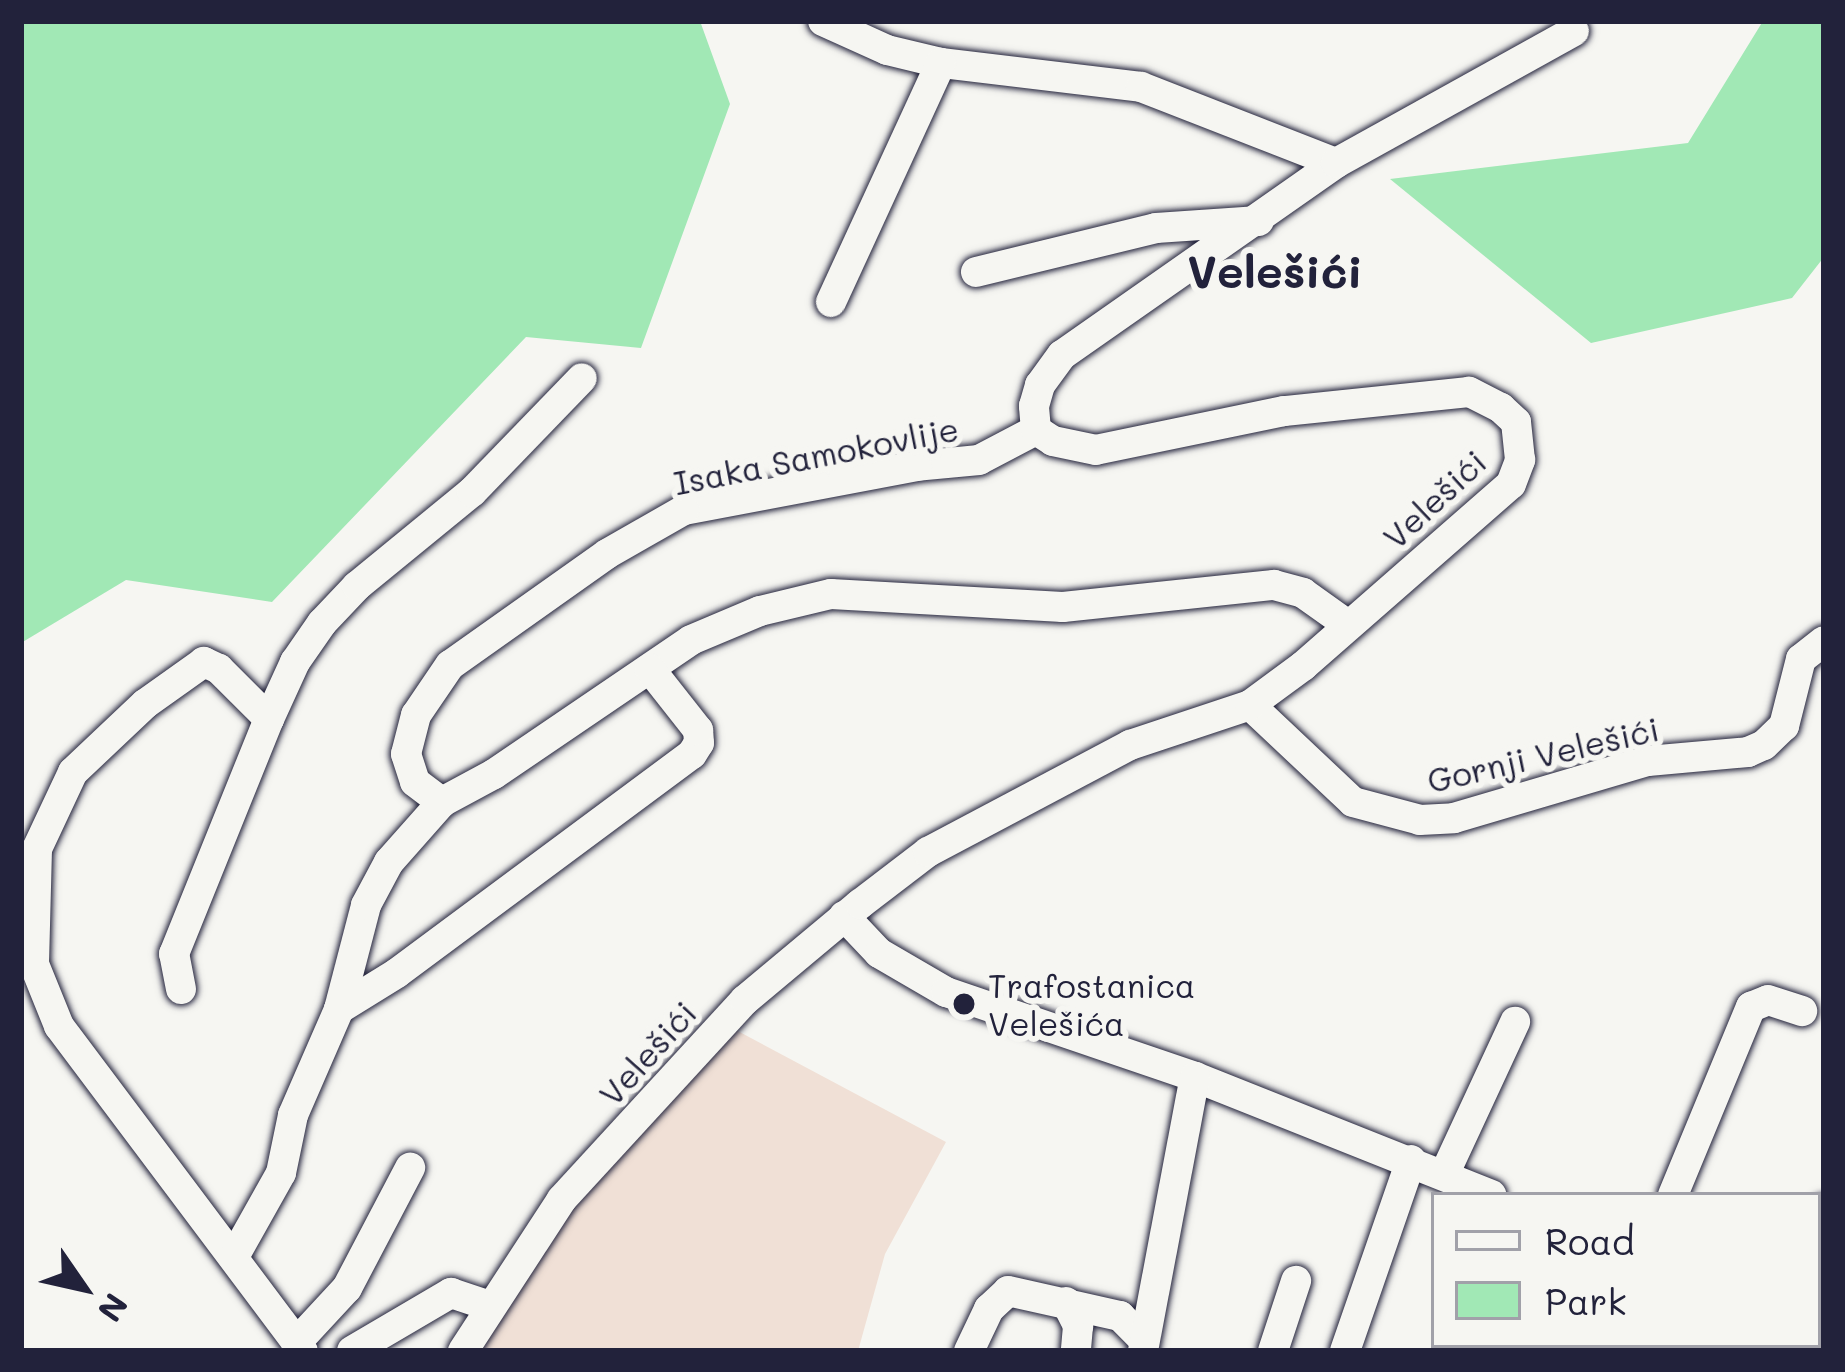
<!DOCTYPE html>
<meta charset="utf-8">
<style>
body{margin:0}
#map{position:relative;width:1845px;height:1372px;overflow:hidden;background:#f6f6f2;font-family:Mali,sans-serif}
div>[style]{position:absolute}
.built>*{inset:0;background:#f0e0d6}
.green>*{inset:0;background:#a1e8b5}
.roads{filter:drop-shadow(0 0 3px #22223b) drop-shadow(0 0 3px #22223b)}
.minor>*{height:30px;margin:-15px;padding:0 15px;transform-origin:15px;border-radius:15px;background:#f6f6f2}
.dots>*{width:33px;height:33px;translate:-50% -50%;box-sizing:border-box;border:6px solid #f6f6f2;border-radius:50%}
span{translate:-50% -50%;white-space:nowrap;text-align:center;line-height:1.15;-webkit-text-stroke:12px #f6f6f2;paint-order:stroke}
.street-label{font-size:33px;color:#22223b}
.poi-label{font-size:33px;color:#22223b}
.left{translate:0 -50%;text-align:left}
.district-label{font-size:45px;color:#22223b;font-weight:700}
.frame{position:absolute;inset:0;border:24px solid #22223b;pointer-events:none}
.legend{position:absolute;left:1431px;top:1192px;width:390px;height:156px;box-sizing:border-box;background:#f6f6f2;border:3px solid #a1a1a9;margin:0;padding:15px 21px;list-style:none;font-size:36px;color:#22223b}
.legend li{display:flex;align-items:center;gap:24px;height:60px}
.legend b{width:60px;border:3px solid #a1a1a9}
.north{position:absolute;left:24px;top:1228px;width:120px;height:120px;-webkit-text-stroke:9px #f6f6f2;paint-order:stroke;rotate:124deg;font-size:33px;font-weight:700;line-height:48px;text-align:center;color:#22223b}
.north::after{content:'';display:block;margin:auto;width:42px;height:54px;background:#22223b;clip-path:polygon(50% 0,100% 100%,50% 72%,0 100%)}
</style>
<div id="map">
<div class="built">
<div style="clip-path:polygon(734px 1029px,946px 1142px,885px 1254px,858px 1351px,476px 1351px,551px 1230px)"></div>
</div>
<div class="green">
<div style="clip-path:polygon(21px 21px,700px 21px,730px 104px,641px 348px,526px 337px,272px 602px,126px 580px,21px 643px)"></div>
<div style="clip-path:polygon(1763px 21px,1824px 21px,1824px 257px,1792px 298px,1591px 343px,1390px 179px,1688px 143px)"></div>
</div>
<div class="roads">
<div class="minor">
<div style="left:823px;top:21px;width:70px;rotate:24.4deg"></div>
<div style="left:887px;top:50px;width:56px;rotate:13.5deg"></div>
<div style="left:941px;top:63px;width:201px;rotate:6.8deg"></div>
<div style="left:1141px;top:87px;width:209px;rotate:21.3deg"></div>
<div style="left:976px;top:272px;width:185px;rotate:-13.7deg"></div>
<div style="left:1156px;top:228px;width:103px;rotate:-3.9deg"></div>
<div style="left:831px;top:302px;width:263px;rotate:-65.3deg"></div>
<div style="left:1036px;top:430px;width:64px;rotate:152.2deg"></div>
<div style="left:979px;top:460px;width:62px;rotate:174.5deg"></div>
<div style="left:917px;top:466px;width:237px;rotate:169.3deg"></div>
<div style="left:684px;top:510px;width:89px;rotate:150.3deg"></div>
<div style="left:607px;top:554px;width:192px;rotate:144.7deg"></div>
<div style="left:450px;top:665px;width:60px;rotate:124.2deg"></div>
<div style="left:416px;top:715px;width:40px;rotate:104.4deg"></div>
<div style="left:406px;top:754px;width:29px;rotate:72deg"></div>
<div style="left:415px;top:782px;width:34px;rotate:37deg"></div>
<div style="left:442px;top:802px;width:59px;rotate:-28.3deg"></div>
<div style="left:494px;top:774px;width:238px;rotate:-34.2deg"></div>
<div style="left:691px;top:640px;width:75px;rotate:-22.8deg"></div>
<div style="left:760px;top:611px;width:73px;rotate:-13.5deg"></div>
<div style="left:831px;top:594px;width:232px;rotate:3.2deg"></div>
<div style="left:1063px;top:607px;width:212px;rotate:-6deg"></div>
<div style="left:1274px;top:585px;width:30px;rotate:15deg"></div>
<div style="left:1303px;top:593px;width:55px;rotate:35.4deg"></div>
<div style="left:1250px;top:705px;width:141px;rotate:43.3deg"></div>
<div style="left:1353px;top:802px;width:69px;rotate:15deg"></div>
<div style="left:1420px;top:820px;width:34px;rotate:-3deg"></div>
<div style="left:1454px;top:818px;width:202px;rotate:-16.4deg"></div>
<div style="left:1648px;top:761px;width:100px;rotate:-5.1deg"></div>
<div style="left:1748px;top:752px;width:17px;rotate:-24deg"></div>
<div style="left:1764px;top:745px;width:28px;rotate:-44deg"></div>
<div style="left:1784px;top:726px;width:69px;rotate:-75.8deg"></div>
<div style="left:1801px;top:659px;width:29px;rotate:-38deg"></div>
<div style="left:269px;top:719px;width:63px;rotate:-65.5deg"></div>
<div style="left:295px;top:662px;width:47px;rotate:-55.3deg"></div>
<div style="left:322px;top:623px;width:51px;rotate:-46.6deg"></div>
<div style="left:357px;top:586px;width:149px;rotate:-39.3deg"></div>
<div style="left:472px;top:492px;width:158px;rotate:-46deg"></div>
<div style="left:844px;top:916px;width:51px;rotate:46.6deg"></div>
<div style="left:879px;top:953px;width:78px;rotate:30.2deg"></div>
<div style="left:946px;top:992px;width:263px;rotate:18.8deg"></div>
<div style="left:1195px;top:1077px;width:319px;rotate:21.7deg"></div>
<div style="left:181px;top:989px;width:36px;rotate:-101deg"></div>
<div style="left:174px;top:954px;width:253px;rotate:-68deg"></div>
<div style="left:269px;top:719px;width:71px;rotate:-135deg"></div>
<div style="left:219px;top:669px;width:17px;rotate:-155deg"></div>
<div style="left:204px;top:662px;width:72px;rotate:144.6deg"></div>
<div style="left:145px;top:704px;width:99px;rotate:136.6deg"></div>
<div style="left:73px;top:772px;width:85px;rotate:115.1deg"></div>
<div style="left:37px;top:849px;width:115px;rotate:91.5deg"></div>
<div style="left:34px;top:964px;width:67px;rotate:68deg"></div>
<div style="left:59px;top:1026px;width:406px;rotate:53.1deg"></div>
<div style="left:339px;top:1009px;width:68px;rotate:-31.8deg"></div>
<div style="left:397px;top:973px;width:367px;rotate:-36.6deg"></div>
<div style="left:692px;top:754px;width:13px;rotate:-58deg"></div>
<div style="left:699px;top:743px;width:13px;rotate:-94deg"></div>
<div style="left:698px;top:730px;width:78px;rotate:-128.2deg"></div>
<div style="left:1444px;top:1175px;width:169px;rotate:-65.1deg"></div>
<div style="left:1673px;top:1195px;width:204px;rotate:-67.5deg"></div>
<div style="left:1751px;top:1007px;width:18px;rotate:-22deg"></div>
<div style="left:1768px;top:1000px;width:36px;rotate:18deg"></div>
<div style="left:1818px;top:1226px;width:17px;rotate:-69deg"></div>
<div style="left:235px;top:1255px;width:94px;rotate:-60.7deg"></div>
<div style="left:281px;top:1173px;width:59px;rotate:-78.3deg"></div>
<div style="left:293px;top:1115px;width:116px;rotate:-66.5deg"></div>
<div style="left:339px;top:1009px;width:107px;rotate:-75.4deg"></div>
<div style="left:366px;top:905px;width:49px;rotate:-61.9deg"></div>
<div style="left:389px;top:862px;width:80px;rotate:-48.5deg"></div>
<div style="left:1066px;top:1302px;width:27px;rotate:63deg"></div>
<div style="left:1078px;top:1326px;width:25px;rotate:95deg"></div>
<div style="left:1818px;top:1311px;width:6px;rotate:9deg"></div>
<div style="left:296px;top:1343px;width:75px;rotate:-47.2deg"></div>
<div style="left:347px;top:1288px;width:136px;rotate:-62.3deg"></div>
<div style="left:352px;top:1351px;width:115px;rotate:-30.4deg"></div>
<div style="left:451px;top:1293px;width:41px;rotate:18.4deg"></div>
<div style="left:463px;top:1351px;width:181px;rotate:-56.9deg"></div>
<div style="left:562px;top:1199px;width:270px;rotate:-47.4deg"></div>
<div style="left:745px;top:1000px;width:150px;rotate:-39.9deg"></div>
<div style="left:860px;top:904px;width:86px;rotate:-37.4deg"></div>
<div style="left:928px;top:852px;width:229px;rotate:-27.9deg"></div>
<div style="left:1130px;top:745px;width:126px;rotate:-18.4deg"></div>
<div style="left:1250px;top:705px;width:66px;rotate:-36.3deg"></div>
<div style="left:1303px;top:666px;width:276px;rotate:-41.2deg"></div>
<div style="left:1511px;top:484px;width:26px;rotate:-69deg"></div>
<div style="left:1520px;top:460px;width:38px;rotate:-96deg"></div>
<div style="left:1516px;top:422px;width:21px;rotate:-137deg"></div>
<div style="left:1501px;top:408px;width:36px;rotate:-153deg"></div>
<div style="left:1469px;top:392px;width:186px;rotate:174.1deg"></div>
<div style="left:1284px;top:411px;width:192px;rotate:168.3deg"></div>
<div style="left:1096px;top:450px;width:44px;rotate:-168.2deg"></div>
<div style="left:1053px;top:441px;width:20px;rotate:-147deg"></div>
<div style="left:1036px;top:430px;width:24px;rotate:-95deg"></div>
<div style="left:1034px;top:406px;width:22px;rotate:-74deg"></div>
<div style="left:1040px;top:385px;width:37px;rotate:-54deg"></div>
<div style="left:1062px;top:355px;width:335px;rotate:-35deg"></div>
<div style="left:1336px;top:163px;width:272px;rotate:-29deg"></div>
<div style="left:969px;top:1351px;width:47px;rotate:-64.5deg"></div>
<div style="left:989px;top:1309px;width:26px;rotate:-43deg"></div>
<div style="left:1008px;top:1291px;width:115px;rotate:12.6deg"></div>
<div style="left:1120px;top:1316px;width:34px;rotate:45deg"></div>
<div style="left:1143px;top:1351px;width:279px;rotate:-79.3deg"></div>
<div style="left:1273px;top:1351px;width:74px;rotate:-71.8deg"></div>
<div style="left:1345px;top:1351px;width:202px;rotate:-70.9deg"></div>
<div style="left:1500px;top:1351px;width:6px;rotate:-90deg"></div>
<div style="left:1775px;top:1351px;width:6px;rotate:-72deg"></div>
</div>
</div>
<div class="dots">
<div style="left:964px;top:1004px;background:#22223b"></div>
</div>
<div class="street-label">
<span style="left:816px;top:455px;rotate:-11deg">Isaka Samokovlije</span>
<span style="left:1434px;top:499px;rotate:-43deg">Velešići</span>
<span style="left:1543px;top:754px;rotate:-13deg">Gornji Velešići</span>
<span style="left:647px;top:1053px;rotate:-48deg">Velešići</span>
</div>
<div class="poi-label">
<span class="left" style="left:988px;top:1004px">Trafostanica<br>Velešića</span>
</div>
<div class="district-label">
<span style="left:1275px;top:271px">Velešići</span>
</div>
<div class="frame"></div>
<ul class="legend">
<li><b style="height:15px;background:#f6f6f2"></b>Road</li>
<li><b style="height:33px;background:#a1e8b5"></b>Park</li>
</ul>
<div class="north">N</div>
</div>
